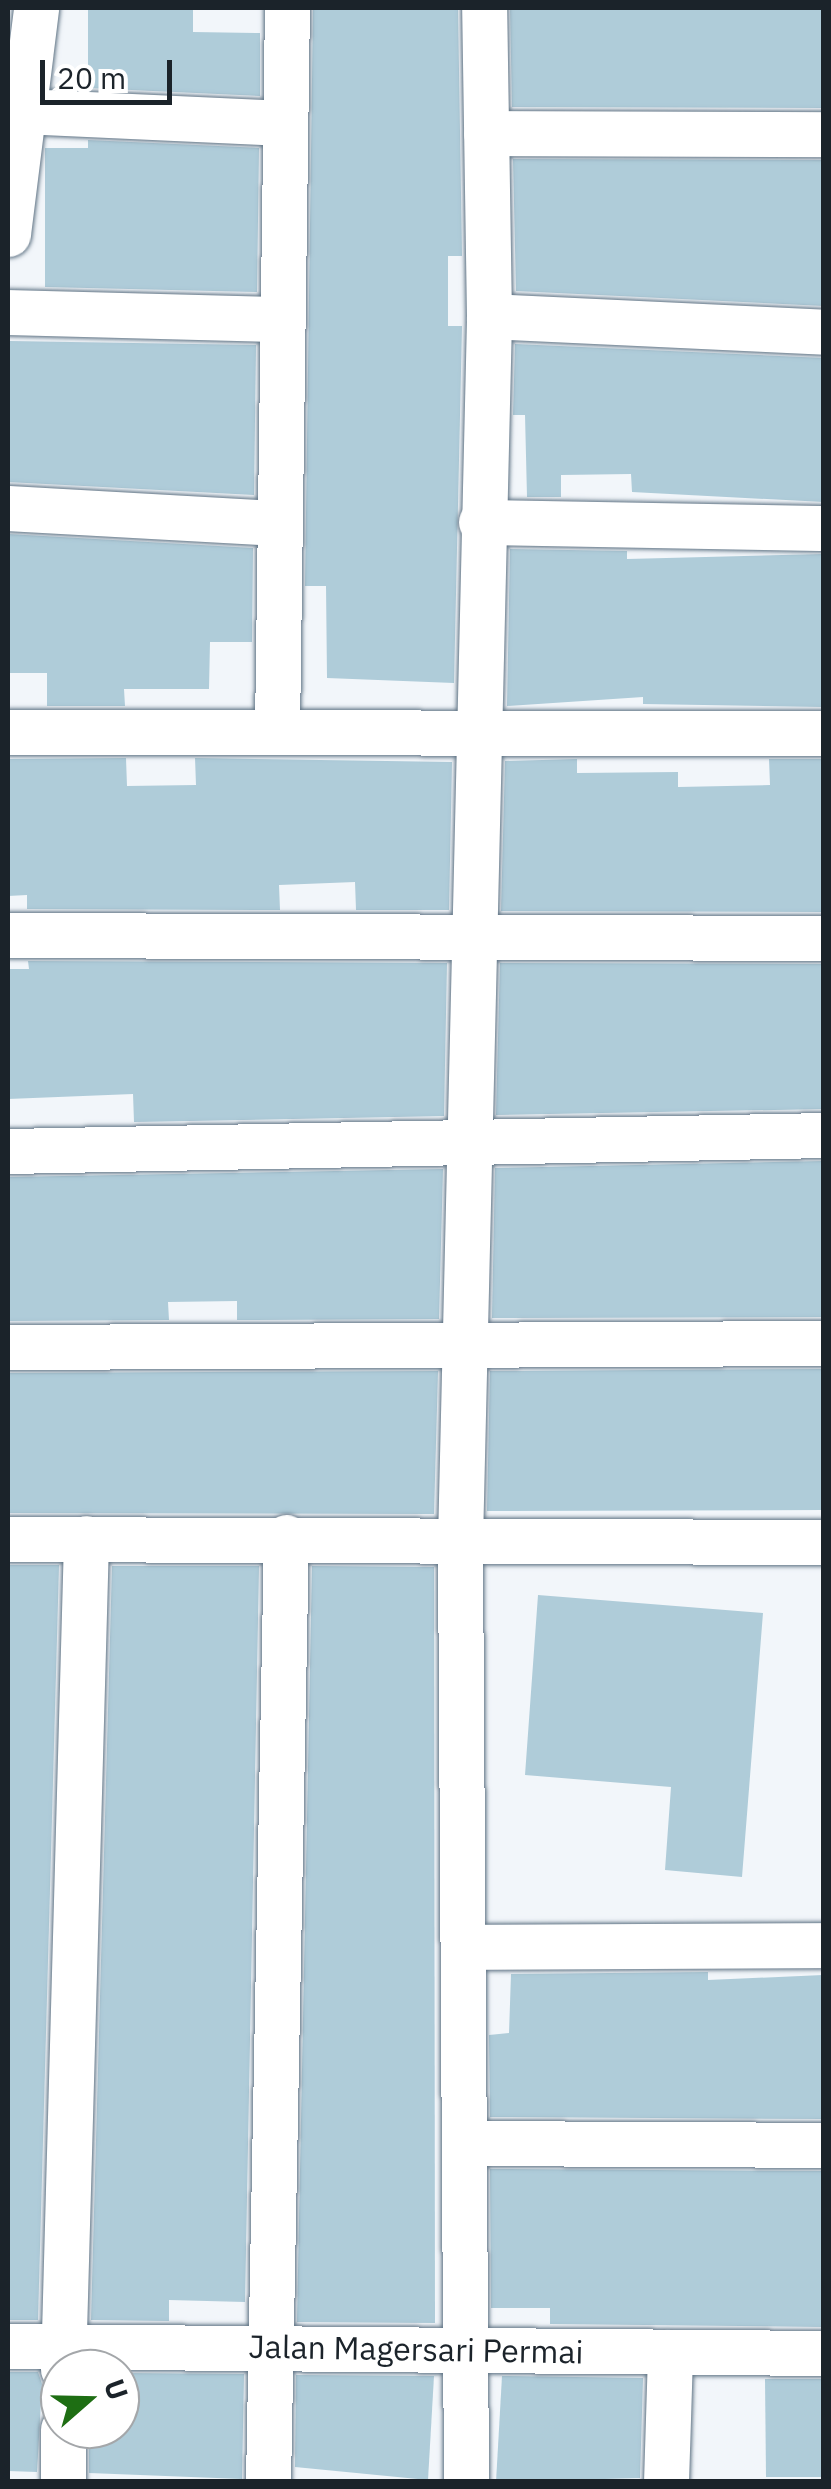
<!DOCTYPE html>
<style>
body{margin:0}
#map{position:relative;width:831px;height:2489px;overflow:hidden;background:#f2f6fa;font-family:"IBM Plex Sans",sans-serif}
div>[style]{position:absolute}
.building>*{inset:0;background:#afccd9}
.roads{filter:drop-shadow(0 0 2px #607485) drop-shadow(0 0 2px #607485)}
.street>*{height:45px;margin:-22.5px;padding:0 22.5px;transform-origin:22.5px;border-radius:22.5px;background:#fff}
span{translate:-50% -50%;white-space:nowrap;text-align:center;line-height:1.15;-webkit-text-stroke:9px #fff;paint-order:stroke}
.street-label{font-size:32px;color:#1b232a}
.frame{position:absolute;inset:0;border:10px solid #1b232a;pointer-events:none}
.north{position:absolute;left:40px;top:2349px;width:100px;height:100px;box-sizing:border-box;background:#fff;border:2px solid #a4a7aa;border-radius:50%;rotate:70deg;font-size:28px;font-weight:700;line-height:40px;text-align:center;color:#1b232a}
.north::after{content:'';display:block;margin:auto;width:35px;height:45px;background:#1e6e13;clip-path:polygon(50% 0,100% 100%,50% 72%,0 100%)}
.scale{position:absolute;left:40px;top:60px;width:132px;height:45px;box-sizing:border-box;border:5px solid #1b232a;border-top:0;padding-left:12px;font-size:30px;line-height:35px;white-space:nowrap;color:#1b232a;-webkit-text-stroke:8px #fff;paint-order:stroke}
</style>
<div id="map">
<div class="building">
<div style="clip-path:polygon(88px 8px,193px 8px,193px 32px,260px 33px,260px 96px,88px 88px)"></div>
<div style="clip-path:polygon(313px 8px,458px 8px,462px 256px,448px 256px,448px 326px,462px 326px,454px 683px,327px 678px,326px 586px,305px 586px)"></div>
<div style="clip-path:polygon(510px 8px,824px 8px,824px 108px,512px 107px)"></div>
<div style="clip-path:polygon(88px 140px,259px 148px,257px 292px,45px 287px,45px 148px,88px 148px)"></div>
<div style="clip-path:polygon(513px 159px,824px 160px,824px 306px,516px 291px)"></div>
<div style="clip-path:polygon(10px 341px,256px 345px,254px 495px,8px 482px)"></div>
<div style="clip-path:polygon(515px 344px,824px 358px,824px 502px,632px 492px,631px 474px,561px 475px,561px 497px,527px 497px,525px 415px,513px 415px)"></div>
<div style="clip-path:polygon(8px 534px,253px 548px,252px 642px,210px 642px,209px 689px,124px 689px,125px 706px,47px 706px,47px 673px,8px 673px)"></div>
<div style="clip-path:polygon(510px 549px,627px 551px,627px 559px,824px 554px,824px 707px,643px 704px,643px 697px,507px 706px)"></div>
<div style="clip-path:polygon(126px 758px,127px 786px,196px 785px,195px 758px,452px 762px,449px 910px,356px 910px,355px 882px,279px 885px,280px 910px,27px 909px,27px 895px,8px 896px,8px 759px)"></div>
<div style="clip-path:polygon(577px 759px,577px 773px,678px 772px,678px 787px,770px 785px,769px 759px,824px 759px,824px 912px,501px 911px,505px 761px)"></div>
<div style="clip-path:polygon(28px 961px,447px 963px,444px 1116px,134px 1122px,133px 1094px,8px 1099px,8px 969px,29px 969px)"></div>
<div style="clip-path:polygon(500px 963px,824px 964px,824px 1109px,496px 1115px)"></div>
<div style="clip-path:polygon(824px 1161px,824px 1317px,492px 1318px,495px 1168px)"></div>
<div style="clip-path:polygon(443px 1169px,439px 1319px,237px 1320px,237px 1301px,168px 1302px,169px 1320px,8px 1321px,8px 1177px)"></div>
<div style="clip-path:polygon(824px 1369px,824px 1510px,487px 1511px,490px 1371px)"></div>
<div style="clip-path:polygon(438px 1371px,434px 1514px,8px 1513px,8px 1373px)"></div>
<div style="clip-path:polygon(8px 1565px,59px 1565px,38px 2320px,8px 2320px)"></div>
<div style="clip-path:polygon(112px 1566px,259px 1566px,245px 2302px,169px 2300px,169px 2321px,91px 2320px)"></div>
<div style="clip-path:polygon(312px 1566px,434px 1567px,435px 2323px,297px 2322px)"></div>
<div style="clip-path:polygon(538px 1595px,763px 1613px,742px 1877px,665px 1870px,671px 1787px,525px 1775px)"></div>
<div style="clip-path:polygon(708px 1972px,708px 1980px,823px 1975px,824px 2119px,490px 2117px,489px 2035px,509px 2033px,511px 1974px)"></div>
<div style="clip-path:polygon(490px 2169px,824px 2171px,824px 2327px,550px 2324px,550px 2308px,491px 2308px)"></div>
<div style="clip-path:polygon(8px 2372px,38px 2372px,42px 2384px,37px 2472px,8px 2471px)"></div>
<div style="clip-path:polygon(120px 2373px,244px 2374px,242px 2479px,89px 2473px,89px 2429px,120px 2429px)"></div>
<div style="clip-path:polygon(296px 2375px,434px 2376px,428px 2480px,295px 2467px)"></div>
<div style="clip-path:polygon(502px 2376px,643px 2378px,640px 2478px,496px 2482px)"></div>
<div style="clip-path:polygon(765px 2379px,824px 2379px,824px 2477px,766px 2477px)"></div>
</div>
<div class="roads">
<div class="street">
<div style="left:22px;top:111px;width:262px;rotate:2.6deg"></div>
<div style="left:486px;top:133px;width:338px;rotate:0.2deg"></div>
<div style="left:8px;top:234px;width:228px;rotate:-82.9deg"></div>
<div style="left:8px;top:312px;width:273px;rotate:1.5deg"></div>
<div style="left:489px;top:316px;width:335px;rotate:2.7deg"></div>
<div style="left:8px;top:508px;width:271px;rotate:3.2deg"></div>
<div style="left:481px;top:522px;width:343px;rotate:1deg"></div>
<div style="left:277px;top:729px;width:721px;rotate:-89.21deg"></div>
<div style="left:8px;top:732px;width:816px;rotate:0.07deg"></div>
<div style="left:8px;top:935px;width:816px;rotate:0.21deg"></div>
<div style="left:8px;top:1151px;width:816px;rotate:-1.12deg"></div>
<div style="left:8px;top:1347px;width:816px;rotate:-0.28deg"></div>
<div style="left:8px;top:1539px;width:816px;rotate:0.21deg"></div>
<div style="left:464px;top:1947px;width:360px;rotate:-0.3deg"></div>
<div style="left:467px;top:2143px;width:357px;rotate:0.3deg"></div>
<div style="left:8px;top:2346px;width:816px;rotate:0.49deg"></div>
<div style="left:63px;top:2369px;width:831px;rotate:-88.41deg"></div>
<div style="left:63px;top:2482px;width:53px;rotate:-90deg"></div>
<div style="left:268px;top:2482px;width:945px;rotate:-88.91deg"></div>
<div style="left:466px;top:2482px;width:941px;rotate:-90.37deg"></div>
<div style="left:460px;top:1541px;width:1225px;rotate:-88.64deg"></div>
<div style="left:489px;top:316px;width:308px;rotate:-90.9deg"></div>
<div style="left:666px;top:2482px;width:130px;rotate:-88.2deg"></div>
</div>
</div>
<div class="street-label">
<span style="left:416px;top:2349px;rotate:1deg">Jalan Magersari Permai</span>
</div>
<div class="frame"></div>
<div class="north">U</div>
<div class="scale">20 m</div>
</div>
